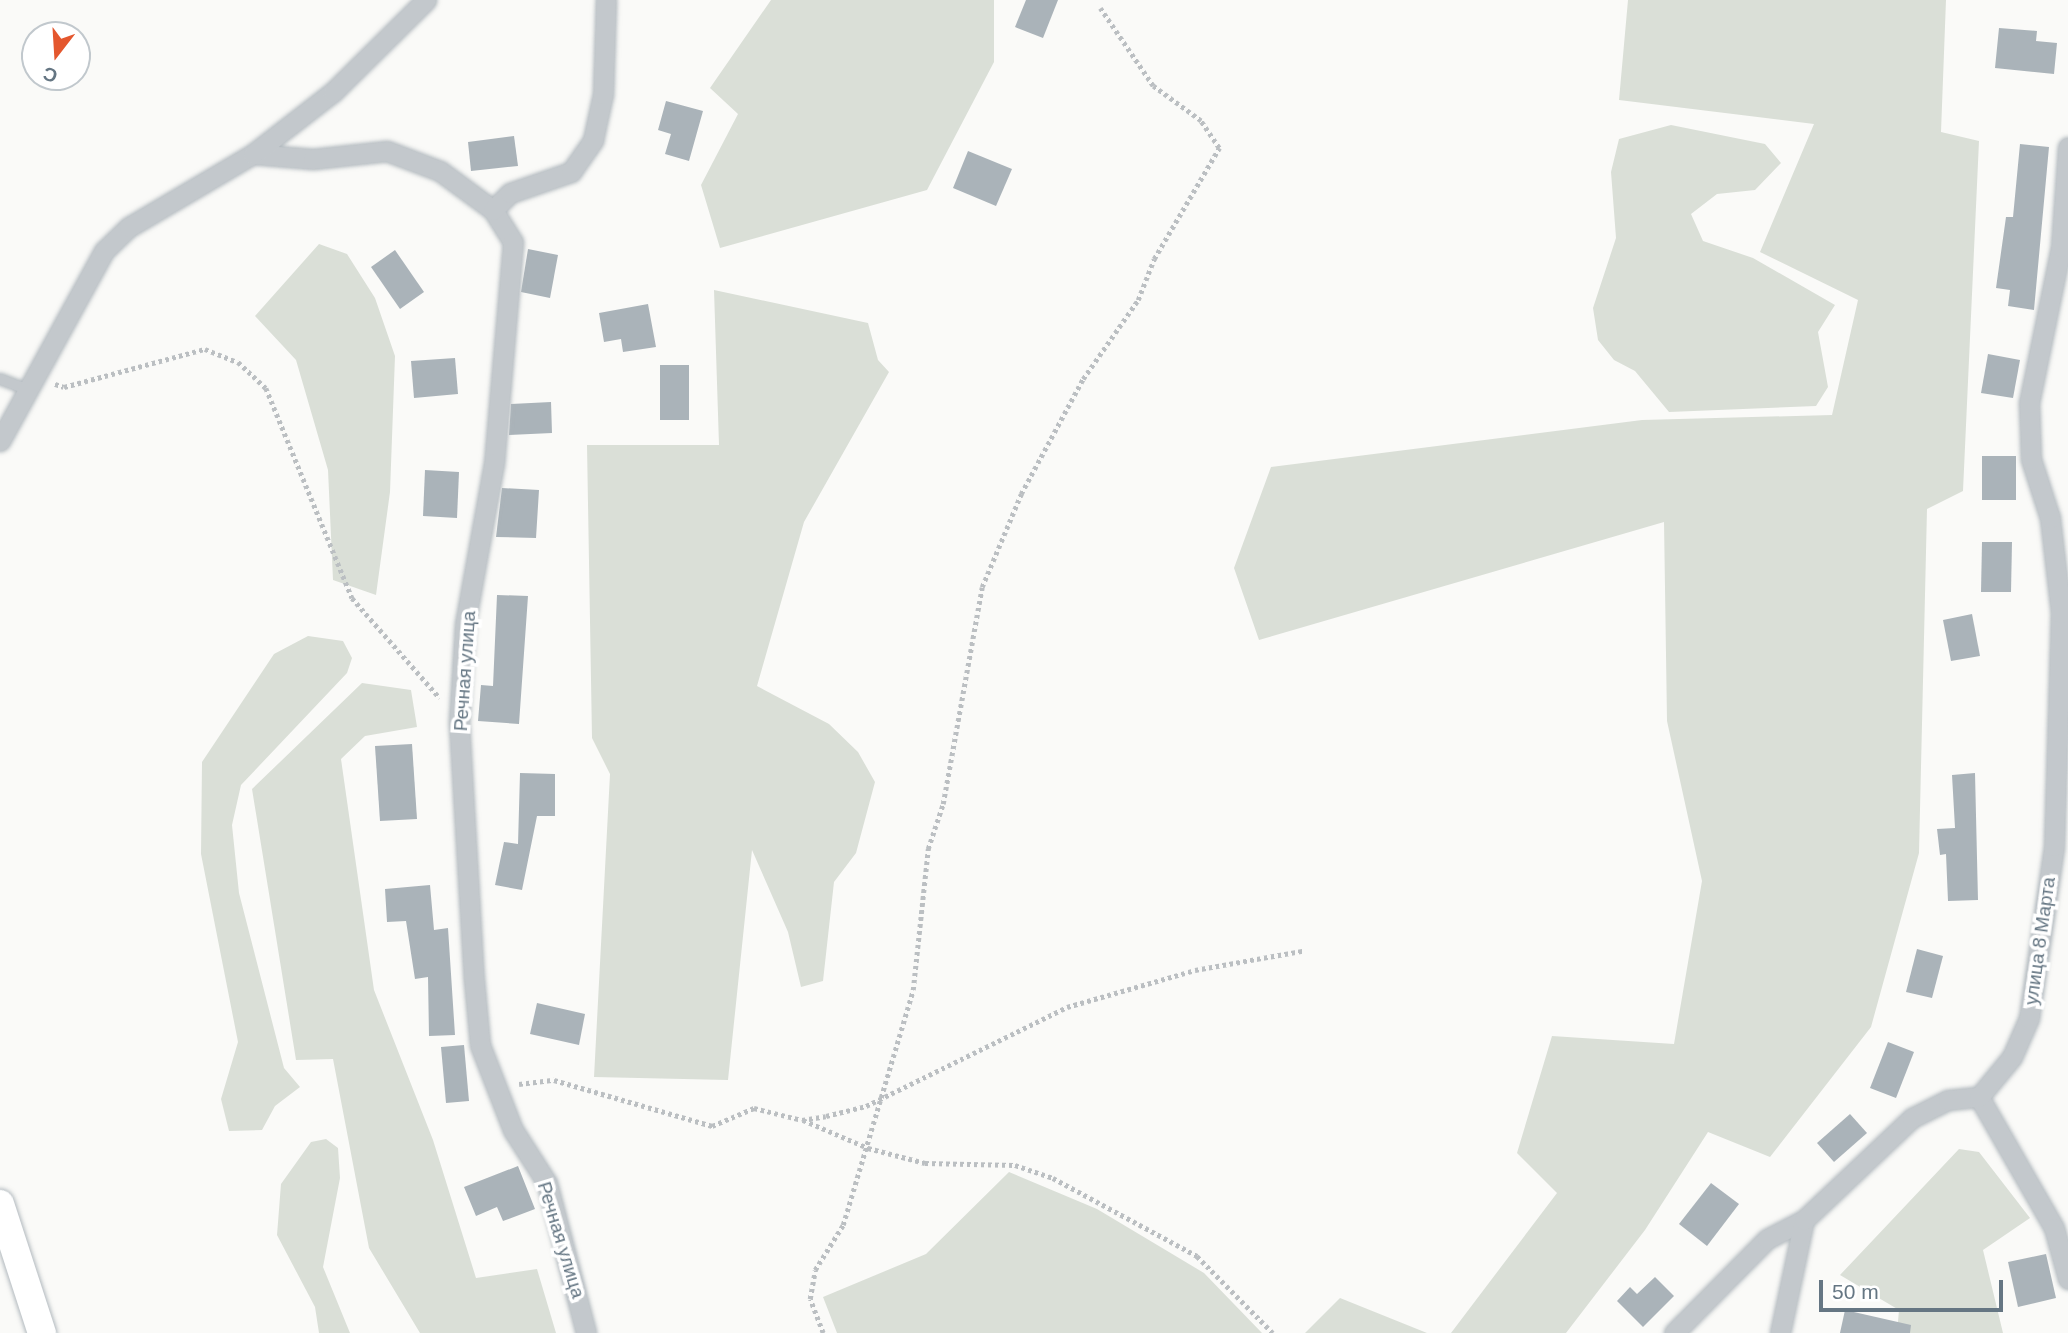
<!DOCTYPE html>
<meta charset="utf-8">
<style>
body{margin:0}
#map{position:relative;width:2068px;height:1333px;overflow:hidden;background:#fafaf8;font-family:Helvetica,sans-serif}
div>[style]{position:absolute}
.green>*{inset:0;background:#dadfd7}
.building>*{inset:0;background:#aab3b9}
.path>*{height:4.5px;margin-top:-2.25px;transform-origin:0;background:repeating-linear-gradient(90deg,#bbbfc2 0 3.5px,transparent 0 7px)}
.roads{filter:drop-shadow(0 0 2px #b3babf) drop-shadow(0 0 2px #b3babf)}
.service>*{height:10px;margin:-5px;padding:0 5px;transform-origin:5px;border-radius:5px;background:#c3c8cc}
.minor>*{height:19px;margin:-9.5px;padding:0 9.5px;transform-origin:9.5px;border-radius:9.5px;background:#c3c8cc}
.secondary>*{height:28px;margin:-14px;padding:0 14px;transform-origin:14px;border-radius:14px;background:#fff}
span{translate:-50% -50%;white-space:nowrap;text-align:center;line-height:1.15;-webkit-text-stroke:7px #fff;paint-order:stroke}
.street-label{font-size:19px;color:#657683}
.north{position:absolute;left:21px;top:21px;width:70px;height:70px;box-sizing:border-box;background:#fff;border:2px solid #c1c8cd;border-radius:50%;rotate:197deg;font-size:19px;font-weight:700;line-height:28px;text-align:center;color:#657683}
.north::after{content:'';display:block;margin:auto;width:24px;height:32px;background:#e4572e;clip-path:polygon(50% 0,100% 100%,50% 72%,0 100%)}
.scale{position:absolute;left:1819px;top:1280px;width:184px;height:32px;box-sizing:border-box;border:4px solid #657683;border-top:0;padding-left:9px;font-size:21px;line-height:24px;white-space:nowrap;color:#657683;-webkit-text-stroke:5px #fff;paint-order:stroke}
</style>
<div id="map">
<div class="green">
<div style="clip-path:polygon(771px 0,994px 0,994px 62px,927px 190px,720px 248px,701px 185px,738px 114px,710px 88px)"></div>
<div style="clip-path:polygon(1628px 0,1946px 0,1941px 132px,1979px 141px,1963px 491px,1927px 509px,1919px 853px,1871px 1027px,1770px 1157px,1708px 1132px,1645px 1230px,1566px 1333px,1451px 1333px,1557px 1193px,1517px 1153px,1552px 1036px,1674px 1044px,1702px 881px,1667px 721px,1664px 522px,1259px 640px,1234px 568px,1271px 467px,1642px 420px,1832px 415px,1858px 300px,1760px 252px,1814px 124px,1619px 100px)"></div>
<div style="clip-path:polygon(1671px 125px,1765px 144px,1781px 163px,1755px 190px,1717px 194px,1691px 214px,1703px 241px,1753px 258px,1835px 305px,1818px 332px,1828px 387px,1816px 406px,1669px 412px,1635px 371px,1614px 360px,1598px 340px,1593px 308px,1616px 238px,1611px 172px,1619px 139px)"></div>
<div style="clip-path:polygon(319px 244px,347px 254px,375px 298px,395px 356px,390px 492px,376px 595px,333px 580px,328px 470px,296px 360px,255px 316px)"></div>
<div style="clip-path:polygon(714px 290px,868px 323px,878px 360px,889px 372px,804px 522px,757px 686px,829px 724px,858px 752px,875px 782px,856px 853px,834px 882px,823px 981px,801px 987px,788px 932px,752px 850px,728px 1080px,594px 1077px,610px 774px,592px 738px,587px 445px,719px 445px)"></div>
<div style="clip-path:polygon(308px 636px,343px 641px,352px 658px,347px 673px,241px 785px,232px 825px,239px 893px,284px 1068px,300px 1087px,275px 1106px,262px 1130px,229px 1131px,221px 1099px,238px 1042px,201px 854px,202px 762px,274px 654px)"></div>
<div style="clip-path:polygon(362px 683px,411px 690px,417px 727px,365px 736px,341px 759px,374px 990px,433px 1140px,476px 1278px,537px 1269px,556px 1333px,420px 1333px,369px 1248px,333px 1059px,296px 1060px,252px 789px)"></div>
<div style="clip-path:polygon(326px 1139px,338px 1148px,340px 1178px,323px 1267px,350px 1333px,319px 1333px,315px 1307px,277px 1235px,281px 1184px,311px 1142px)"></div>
<div style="clip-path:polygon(1959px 1149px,1979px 1152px,2030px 1218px,1983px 1250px,2003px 1333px,1897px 1333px,1899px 1310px,1840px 1275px)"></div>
<div style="clip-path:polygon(1009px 1172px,1097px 1209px,1204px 1273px,1262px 1333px,837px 1333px,823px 1297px,926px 1254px)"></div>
<div style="clip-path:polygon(1340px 1298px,1427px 1333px,1305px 1333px)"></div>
</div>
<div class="building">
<div style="clip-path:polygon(1026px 0,1058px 0,1043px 38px,1015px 27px)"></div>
<div style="clip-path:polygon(1999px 28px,2037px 31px,2036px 41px,2057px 43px,2054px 74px,1995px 68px)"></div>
<div style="clip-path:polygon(666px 101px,703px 111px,689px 161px,665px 154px,671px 134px,658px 130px)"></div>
<div style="clip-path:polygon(514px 136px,518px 166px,471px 171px,468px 142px)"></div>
<div style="clip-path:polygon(2020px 144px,2049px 147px,2034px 310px,2008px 306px,2010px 290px,1996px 288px,2006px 217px,2013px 217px)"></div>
<div style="clip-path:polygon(968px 151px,1012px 169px,996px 206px,953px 188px)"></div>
<div style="clip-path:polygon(528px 249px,558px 255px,550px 298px,521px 292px)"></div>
<div style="clip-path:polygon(395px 250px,424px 292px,400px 309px,371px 267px)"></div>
<div style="clip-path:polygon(648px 304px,656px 347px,623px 352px,621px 339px,604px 342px,599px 313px)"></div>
<div style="clip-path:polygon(1988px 354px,2020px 360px,2013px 398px,1981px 393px)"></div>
<div style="clip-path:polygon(455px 358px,458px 394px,414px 398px,411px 361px)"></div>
<div style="clip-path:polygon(660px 365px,689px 365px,689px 420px,660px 420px)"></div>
<div style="clip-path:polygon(551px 402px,552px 433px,509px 435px,511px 404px)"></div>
<div style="clip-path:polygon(1982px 456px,2016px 456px,2016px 500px,1982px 500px)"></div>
<div style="clip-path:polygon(425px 470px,459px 472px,457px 518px,423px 516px)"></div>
<div style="clip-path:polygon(502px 488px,539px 490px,536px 538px,496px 537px)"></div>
<div style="clip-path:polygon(1982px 542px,2012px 542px,2011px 592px,1981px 592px)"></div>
<div style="clip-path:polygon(497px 595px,528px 596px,519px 724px,478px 721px,481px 685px,493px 686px)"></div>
<div style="clip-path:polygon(1972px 614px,1980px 656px,1951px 661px,1943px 620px)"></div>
<div style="clip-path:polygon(412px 744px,417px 819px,380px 821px,375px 746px)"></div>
<div style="clip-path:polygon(520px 773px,555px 774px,555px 816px,537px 816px,522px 890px,495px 885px,504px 842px,518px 844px)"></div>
<div style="clip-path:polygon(1975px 773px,1978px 900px,1948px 901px,1946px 854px,1940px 855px,1937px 829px,1955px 828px,1952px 775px)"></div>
<div style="clip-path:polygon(430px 885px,434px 930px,448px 928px,455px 1035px,429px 1036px,428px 977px,415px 979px,406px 921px,387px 922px,385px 889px)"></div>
<div style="clip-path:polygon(1917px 949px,1943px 956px,1932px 998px,1906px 992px)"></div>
<div style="clip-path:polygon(537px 1003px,585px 1014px,579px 1045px,530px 1034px)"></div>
<div style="clip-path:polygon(1888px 1042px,1914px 1052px,1896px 1098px,1870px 1088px)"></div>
<div style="clip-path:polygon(464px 1045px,469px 1101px,446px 1103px,441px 1047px)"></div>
<div style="clip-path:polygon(1850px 1114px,1867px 1133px,1834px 1162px,1817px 1143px)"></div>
<div style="clip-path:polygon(518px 1166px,535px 1209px,503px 1221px,497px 1207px,476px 1216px,464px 1187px)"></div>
<div style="clip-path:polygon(1711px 1183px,1739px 1204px,1707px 1246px,1679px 1224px)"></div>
<div style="clip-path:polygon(2046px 1254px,2056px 1298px,2018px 1307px,2008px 1262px)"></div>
<div style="clip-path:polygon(1655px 1277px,1674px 1296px,1643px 1327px,1617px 1301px,1630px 1287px,1637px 1294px)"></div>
<div style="clip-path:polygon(1845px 1310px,1911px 1325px,1910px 1333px,1840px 1333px)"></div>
</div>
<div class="path">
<div style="left:55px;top:384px;width:9px;rotate:18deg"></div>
<div style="left:64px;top:387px;width:146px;rotate:-15.1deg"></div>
<div style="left:205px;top:349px;width:35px;rotate:22deg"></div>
<div style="left:238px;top:362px;width:38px;rotate:43deg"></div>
<div style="left:266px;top:388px;width:227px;rotate:67.7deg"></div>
<div style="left:352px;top:598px;width:133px;rotate:48.7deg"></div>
<div style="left:519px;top:1084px;width:35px;rotate:-7deg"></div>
<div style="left:554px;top:1080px;width:165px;rotate:16.2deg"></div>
<div style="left:712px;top:1126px;width:46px;rotate:-23.2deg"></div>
<div style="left:754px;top:1108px;width:49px;rotate:14deg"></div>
<div style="left:802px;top:1120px;width:24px;rotate:-9deg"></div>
<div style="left:826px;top:1116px;width:41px;rotate:-14deg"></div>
<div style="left:866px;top:1106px;width:224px;rotate:-26.2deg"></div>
<div style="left:1067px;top:1007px;width:133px;rotate:-16.1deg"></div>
<div style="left:1195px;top:970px;width:109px;rotate:-10.1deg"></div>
<div style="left:803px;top:1120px;width:71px;rotate:23.3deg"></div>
<div style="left:868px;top:1148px;width:59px;rotate:14.7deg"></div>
<div style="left:925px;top:1163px;width:90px;rotate:1.3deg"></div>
<div style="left:1015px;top:1165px;width:40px;rotate:18.9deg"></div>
<div style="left:1053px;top:1178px;width:164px;rotate:28.4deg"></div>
<div style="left:1197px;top:1256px;width:108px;rotate:45.4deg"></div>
<div style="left:823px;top:1333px;width:36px;rotate:-111deg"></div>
<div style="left:810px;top:1299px;width:29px;rotate:-80deg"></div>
<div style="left:815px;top:1270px;width:53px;rotate:-58.1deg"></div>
<div style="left:843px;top:1225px;width:245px;rotate:-73.4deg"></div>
<div style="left:913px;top:990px;width:142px;rotate:-83.9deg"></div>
<div style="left:928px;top:849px;width:47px;rotate:-71.6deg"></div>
<div style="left:943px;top:804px;width:220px;rotate:-79.8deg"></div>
<div style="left:982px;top:587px;width:101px;rotate:-67.2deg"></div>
<div style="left:1021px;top:494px;width:131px;rotate:-61.7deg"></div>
<div style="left:1083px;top:379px;width:96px;rotate:-55.2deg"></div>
<div style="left:1138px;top:300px;width:44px;rotate:-68.7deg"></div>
<div style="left:1154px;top:259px;width:129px;rotate:-59.6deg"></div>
<div style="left:1219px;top:148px;width:32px;rotate:-124deg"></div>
<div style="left:1201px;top:121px;width:59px;rotate:-143.9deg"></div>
<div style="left:1153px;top:86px;width:94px;rotate:-124.2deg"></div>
</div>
<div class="roads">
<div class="service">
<div style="left:0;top:379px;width:31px;rotate:21deg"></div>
</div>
<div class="minor">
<div style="left:253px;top:154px;width:60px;rotate:4.8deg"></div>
<div style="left:313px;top:159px;width:74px;rotate:-6.2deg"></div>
<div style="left:387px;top:151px;width:57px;rotate:20.7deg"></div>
<div style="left:440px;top:171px;width:66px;rotate:36.3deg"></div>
<div style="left:493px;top:210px;width:38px;rotate:58deg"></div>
<div style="left:513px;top:242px;width:222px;rotate:94.9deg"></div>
<div style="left:494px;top:463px;width:164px;rotate:100.2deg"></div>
<div style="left:465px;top:624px;width:98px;rotate:93.5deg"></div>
<div style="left:459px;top:722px;width:258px;rotate:86.7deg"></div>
<div style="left:474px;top:980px;width:65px;rotate:84.7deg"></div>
<div style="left:480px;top:1045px;width:91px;rotate:68.8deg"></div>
<div style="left:513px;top:1130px;width:63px;rotate:57.3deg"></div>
<div style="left:547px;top:1183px;width:155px;rotate:75.4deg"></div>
<div style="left:493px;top:210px;width:24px;rotate:-45deg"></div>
<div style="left:510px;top:193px;width:65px;rotate:-19deg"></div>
<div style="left:571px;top:172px;width:39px;rotate:-55deg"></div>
<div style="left:593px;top:140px;width:47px;rotate:-77.7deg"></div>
<div style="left:603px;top:94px;width:94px;rotate:-88.2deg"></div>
<div style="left:0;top:441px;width:217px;rotate:-61.3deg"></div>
<div style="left:104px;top:251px;width:35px;rotate:-44deg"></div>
<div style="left:129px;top:227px;width:144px;rotate:-30.5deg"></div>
<div style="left:253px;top:154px;width:101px;rotate:-37.8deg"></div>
<div style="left:333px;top:92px;width:131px;rotate:-44.7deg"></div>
<div style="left:1979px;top:1097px;width:151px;rotate:60.2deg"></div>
<div style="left:2054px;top:1228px;width:53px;rotate:74.6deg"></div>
<div style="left:1674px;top:1333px;width:132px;rotate:-45.3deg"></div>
<div style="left:1767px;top:1239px;width:42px;rotate:-27.2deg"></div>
<div style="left:1780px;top:1333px;width:116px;rotate:-78deg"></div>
<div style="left:1804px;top:1220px;width:149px;rotate:-43.4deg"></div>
<div style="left:1912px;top:1118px;width:40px;rotate:-26.6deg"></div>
<div style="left:1948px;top:1100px;width:31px;rotate:-6deg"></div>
<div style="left:1979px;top:1097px;width:52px;rotate:-50.5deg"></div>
<div style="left:2012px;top:1057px;width:43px;rotate:-66.4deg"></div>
<div style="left:2029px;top:1018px;width:174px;rotate:-81.7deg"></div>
<div style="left:2054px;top:846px;width:233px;rotate:-88.3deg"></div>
<div style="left:2061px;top:613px;width:96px;rotate:-96.6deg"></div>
<div style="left:2050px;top:518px;width:62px;rotate:-107.9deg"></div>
<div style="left:2031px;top:459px;width:56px;rotate:-92deg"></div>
<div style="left:2029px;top:403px;width:159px;rotate:-78.4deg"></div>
<div style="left:2061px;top:247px;width:100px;rotate:-86deg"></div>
</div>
<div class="secondary">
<div style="left:0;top:1204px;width:136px;rotate:72deg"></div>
</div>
</div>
<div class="street-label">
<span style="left:465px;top:671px;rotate:-86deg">Речная улица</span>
<span style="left:2040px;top:941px;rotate:-82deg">улица 8 Марта</span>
<span style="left:561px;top:1240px;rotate:73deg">Речная улица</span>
</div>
<div class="north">С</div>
<div class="scale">50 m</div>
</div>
